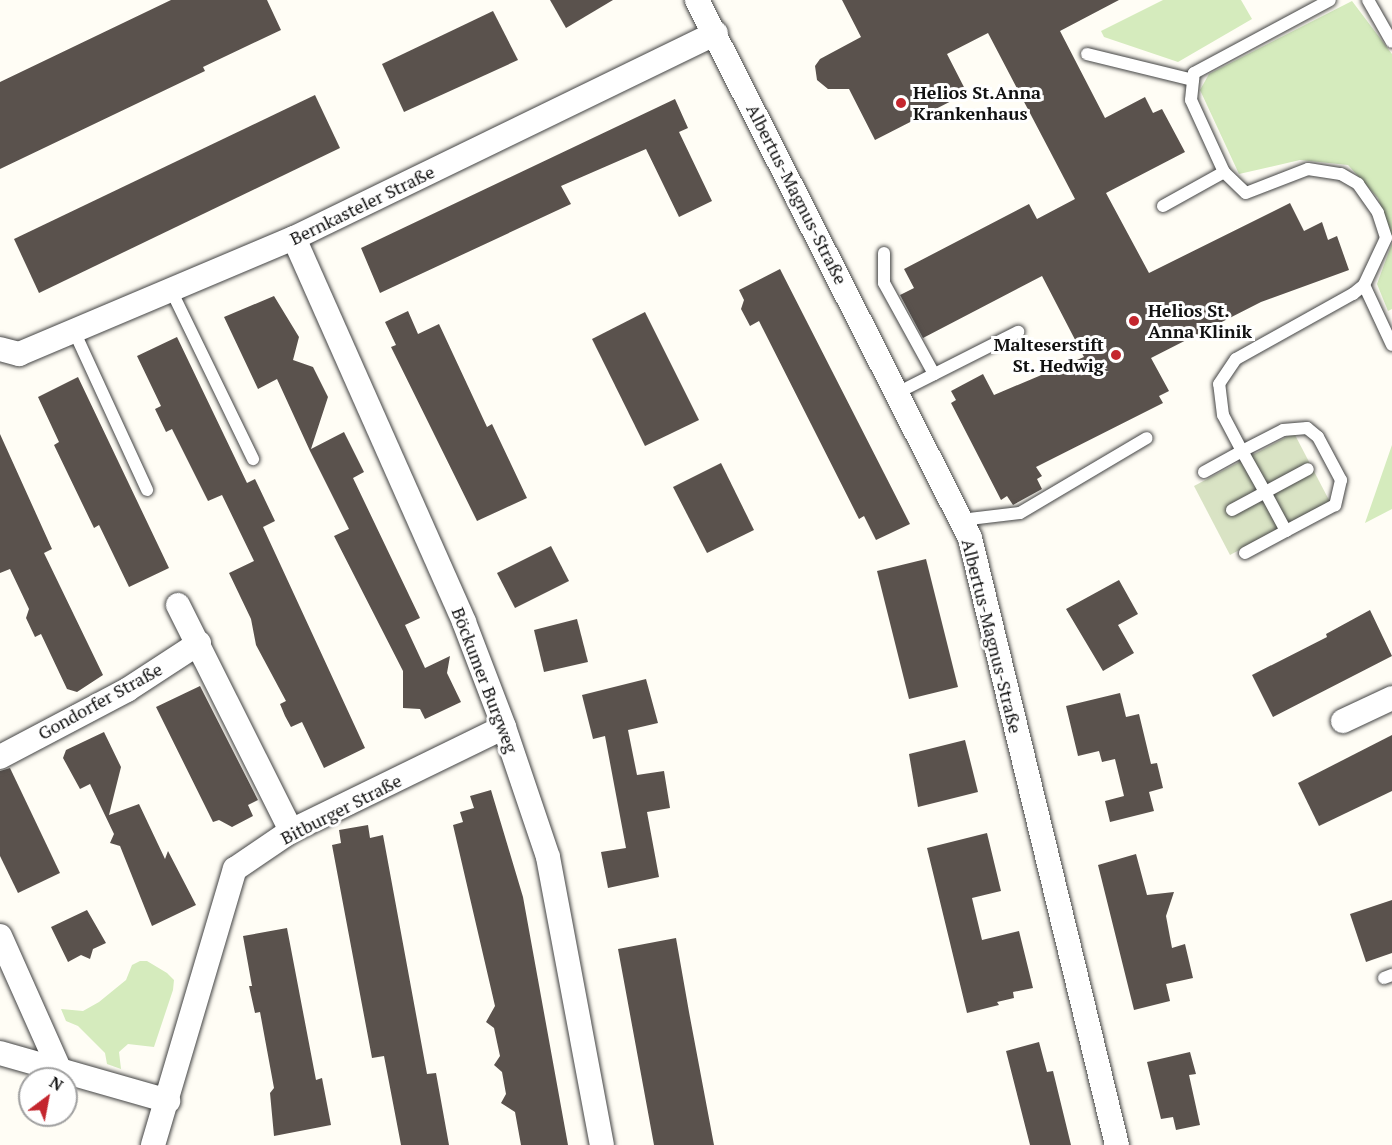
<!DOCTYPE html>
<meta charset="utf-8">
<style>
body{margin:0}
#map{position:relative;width:1392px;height:1145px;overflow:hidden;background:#fffdf5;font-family:"PT Serif",serif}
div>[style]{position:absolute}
.green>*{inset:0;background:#d5ebbd}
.cemetery>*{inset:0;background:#d9e3c4}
.building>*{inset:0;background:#5a524d}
.roads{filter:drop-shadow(0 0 2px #444) drop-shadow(0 0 2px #444)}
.service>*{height:12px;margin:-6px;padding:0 6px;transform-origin:6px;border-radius:6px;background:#fff}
.minor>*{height:24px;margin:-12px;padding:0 12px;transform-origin:12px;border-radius:12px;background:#fff}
.dots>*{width:16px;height:16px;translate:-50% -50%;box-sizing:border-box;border:3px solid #fff;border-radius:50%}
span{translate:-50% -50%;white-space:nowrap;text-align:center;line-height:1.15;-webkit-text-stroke:6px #fff;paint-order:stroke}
.poi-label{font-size:18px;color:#111;font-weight:700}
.left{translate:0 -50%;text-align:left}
.right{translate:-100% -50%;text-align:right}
.street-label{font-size:18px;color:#111}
.north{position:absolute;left:18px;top:1067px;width:60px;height:60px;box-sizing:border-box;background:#fff;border:2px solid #a0a0a0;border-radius:50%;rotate:32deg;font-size:16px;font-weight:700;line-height:24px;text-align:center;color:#111}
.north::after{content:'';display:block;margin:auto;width:21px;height:27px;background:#c4262e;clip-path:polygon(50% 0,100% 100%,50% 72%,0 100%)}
</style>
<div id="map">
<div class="green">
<div style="clip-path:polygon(1163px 0,1241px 0,1252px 19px,1178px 62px,1104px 37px,1101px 31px)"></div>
<div style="clip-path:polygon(1352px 1px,1392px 54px,1392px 239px,1378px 198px,1348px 165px,1300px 160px,1239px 174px,1200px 90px,1209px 74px)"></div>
<div style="clip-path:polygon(1392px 243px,1392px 309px,1388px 311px,1377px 284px)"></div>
<div style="clip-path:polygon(1392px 445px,1392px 509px,1365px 523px)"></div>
<div style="clip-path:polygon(140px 961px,147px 961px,167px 973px,174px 980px,173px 990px,154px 1047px,128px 1044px,119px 1052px,121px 1069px,107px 1064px,105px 1053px,78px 1026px,66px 1021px,61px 1009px,83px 1011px,99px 1002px,126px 980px,132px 965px)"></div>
</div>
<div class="cemetery">
<div style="clip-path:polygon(1294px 433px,1330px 502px,1230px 555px,1194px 486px)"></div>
</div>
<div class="building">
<div style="clip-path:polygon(171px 0,267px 0,281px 30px,203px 67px,205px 71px,0 169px,0 82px)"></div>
<div style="clip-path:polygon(550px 0,613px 0,566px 28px)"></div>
<div style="clip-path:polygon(842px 0,1119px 0,1060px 31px,1105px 118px,1145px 97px,1153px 113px,1162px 109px,1185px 152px,1106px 193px,1149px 273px,1290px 203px,1304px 231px,1322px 222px,1328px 240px,1337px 236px,1349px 270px,1261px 302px,1151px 358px,1169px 391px,1159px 396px,1163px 403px,1036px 467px,1042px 476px,1037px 479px,1042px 489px,1013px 505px,1007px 496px,1001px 500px,951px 403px,956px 400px,951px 391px,983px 374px,994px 395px,1084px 357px,1042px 276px,923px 338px,900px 295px,914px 288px,904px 269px,1029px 204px,1037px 219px,1075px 199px,988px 33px,947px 54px,967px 93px,875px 140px,849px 89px,828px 89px,817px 80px,815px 66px,820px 59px,861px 37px)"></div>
<div style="clip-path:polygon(493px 11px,518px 60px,404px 112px,382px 64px)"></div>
<div style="clip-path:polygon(315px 95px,340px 148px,39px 293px,14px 239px)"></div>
<div style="clip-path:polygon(675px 99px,688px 128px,679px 132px,712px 201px,679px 217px,646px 149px,561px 186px,571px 204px,380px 293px,361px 248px)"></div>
<div style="clip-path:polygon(780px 269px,910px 524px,876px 540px,864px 516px,859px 519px,759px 321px,750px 326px,741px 309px,744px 300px,739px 290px)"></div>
<div style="clip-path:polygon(274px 296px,299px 337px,293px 360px,313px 367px,328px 397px,311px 449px,344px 432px,364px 472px,353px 478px,420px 618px,405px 625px,425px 668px,450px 656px,447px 673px,461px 702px,425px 719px,420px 709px,403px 708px,403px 671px,334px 536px,349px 529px,310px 451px,277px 379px,258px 389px,224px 317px)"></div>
<div style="clip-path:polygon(408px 311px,418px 334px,439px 324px,487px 427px,492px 424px,527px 498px,477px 521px,391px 347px,396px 345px,385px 322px)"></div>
<div style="clip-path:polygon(645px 312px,699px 420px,645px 446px,592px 339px)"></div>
<div style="clip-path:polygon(177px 337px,247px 483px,255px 479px,275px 521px,263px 527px,365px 748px,324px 768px,302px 722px,291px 727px,285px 716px,280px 704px,286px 701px,256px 645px,251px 619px,229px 573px,254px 561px,222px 495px,208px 501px,172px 429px,166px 432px,155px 409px,161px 406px,137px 356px)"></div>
<div style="clip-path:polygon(78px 377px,169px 568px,129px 587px,99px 525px,94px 528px,54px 445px,59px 442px,38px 397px)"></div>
<div style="clip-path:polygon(0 434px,52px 549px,44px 553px,103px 675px,77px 692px,67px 689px,41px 634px,35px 637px,26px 618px,29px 609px,10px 569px,0 573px)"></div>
<div style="clip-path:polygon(721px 463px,754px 530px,707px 553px,673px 487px)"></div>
<div style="clip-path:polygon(551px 546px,569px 581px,515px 608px,497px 573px)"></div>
<div style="clip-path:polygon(926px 559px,958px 687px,909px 699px,877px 571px)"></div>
<div style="clip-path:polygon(1119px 580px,1138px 614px,1118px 625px,1134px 653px,1103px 671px,1066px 609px)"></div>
<div style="clip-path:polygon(1370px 610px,1392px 656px,1273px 717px,1252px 675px,1327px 637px,1326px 634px)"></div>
<div style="clip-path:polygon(577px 619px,588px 662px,544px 672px,534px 630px)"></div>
<div style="clip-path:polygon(646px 679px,658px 723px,628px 730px,637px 775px,664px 771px,670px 808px,647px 812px,659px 877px,608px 888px,601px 852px,626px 848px,605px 736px,593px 739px,582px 695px)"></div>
<div style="clip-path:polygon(200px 686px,258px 800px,248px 805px,253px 816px,232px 827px,219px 820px,213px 822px,156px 707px)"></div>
<div style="clip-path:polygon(1120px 693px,1126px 717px,1139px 714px,1151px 764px,1157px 763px,1163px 788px,1149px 792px,1154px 811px,1110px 822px,1105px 801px,1124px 796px,1115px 759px,1102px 762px,1099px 751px,1078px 756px,1066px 706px)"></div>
<div style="clip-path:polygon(104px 732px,121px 767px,109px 815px,139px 804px,165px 859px,168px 851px,196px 905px,152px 926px,120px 846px,110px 843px,114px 834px,90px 784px,80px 789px,63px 758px,66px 750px)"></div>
<div style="clip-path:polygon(1392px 735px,1392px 791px,1319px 826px,1298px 783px)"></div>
<div style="clip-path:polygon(965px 740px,978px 792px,918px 807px,909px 754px)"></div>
<div style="clip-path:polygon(10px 768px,60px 873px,18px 893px,0 856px,0 771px)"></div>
<div style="clip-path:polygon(491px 790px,523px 897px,568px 1145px,521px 1145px,515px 1112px,501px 1103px,506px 1094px,502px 1072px,494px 1065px,500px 1056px,494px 1028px,486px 1022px,495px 1006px,453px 825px,463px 822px,460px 812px,474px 808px,470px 796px)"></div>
<div style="clip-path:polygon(368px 825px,370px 838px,383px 835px,427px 1074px,436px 1073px,449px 1145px,401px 1145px,384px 1056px,372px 1058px,332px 845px,341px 843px,339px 830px)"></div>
<div style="clip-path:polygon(987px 833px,1001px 891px,972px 898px,982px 940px,1019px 931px,1033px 988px,1013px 992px,1014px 998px,997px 1002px,999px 1005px,967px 1013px,927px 848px)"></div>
<div style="clip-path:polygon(1136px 854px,1147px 895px,1174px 892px,1166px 916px,1172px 948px,1185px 944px,1193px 978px,1166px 984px,1170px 1001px,1134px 1010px,1098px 865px)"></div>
<div style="clip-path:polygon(1392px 900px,1392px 953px,1366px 962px,1350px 914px)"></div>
<div style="clip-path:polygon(87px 910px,106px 943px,93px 949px,90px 959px,81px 955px,68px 962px,51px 927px)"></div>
<div style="clip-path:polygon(287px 928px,316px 1080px,322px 1078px,331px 1125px,274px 1136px,270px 1093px,274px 1088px,260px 1012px,255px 1013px,249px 986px,252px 986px,243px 936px)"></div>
<div style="clip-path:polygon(676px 938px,689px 1012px,714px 1145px,654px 1145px,625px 987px,618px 949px)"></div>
<div style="clip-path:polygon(1039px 1042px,1047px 1072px,1053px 1071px,1071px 1145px,1030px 1145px,1006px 1051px)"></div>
<div style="clip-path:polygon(1190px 1052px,1196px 1074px,1189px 1075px,1200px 1125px,1176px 1130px,1173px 1117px,1161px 1119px,1147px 1062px)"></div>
</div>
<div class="roads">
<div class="service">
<div style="left:1368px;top:0;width:48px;rotate:60.3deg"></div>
<div style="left:1087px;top:54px;width:109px;rotate:13.8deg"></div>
<div style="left:1224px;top:172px;width:30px;rotate:44deg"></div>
<div style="left:1246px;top:193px;width:66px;rotate:-21.2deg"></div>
<div style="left:1308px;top:169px;width:33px;rotate:9deg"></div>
<div style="left:1341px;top:174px;width:20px;rotate:30deg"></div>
<div style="left:1358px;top:184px;width:35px;rotate:55deg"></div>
<div style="left:1378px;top:213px;width:26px;rotate:72deg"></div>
<div style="left:1386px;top:238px;width:52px;rotate:115.1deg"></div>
<div style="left:1364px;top:285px;width:66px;rotate:65deg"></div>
<div style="left:1163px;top:206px;width:70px;rotate:-29.1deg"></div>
<div style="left:1224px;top:172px;width:79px;rotate:-114.6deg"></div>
<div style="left:1191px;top:100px;width:27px;rotate:-84deg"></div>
<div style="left:1194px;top:73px;width:154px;rotate:-28.2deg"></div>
<div style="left:884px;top:253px;width:30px;rotate:90deg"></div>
<div style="left:884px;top:283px;width:104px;rotate:61.2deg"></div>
<div style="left:171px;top:290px;width:188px;rotate:64.1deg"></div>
<div style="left:74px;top:331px;width:175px;rotate:65.3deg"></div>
<div style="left:897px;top:393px;width:136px;rotate:-26.8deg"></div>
<div style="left:1204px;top:472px;width:43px;rotate:-28.9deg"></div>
<div style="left:1242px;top:451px;width:46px;rotate:-27.1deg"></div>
<div style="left:1283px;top:430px;width:24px;rotate:-5deg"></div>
<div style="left:1307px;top:428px;width:14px;rotate:39deg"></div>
<div style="left:1318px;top:437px;width:49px;rotate:61.9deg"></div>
<div style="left:1341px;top:480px;width:26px;rotate:103deg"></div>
<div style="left:1335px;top:505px;width:55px;rotate:152deg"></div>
<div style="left:1286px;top:531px;width:44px;rotate:-118.3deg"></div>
<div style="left:1265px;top:492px;width:47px;rotate:-119.3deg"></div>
<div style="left:1242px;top:451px;width:41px;rotate:-117.8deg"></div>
<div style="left:1223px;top:415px;width:31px;rotate:-97deg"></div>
<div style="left:1219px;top:384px;width:30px;rotate:-56deg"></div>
<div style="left:1236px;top:359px;width:134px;rotate:-29.1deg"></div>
<div style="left:1353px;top:294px;width:14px;rotate:-39deg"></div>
<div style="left:1232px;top:510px;width:86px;rotate:-28.3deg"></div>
<div style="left:961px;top:520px;width:59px;rotate:-6.8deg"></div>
<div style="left:1020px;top:513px;width:147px;rotate:-30.6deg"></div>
<div style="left:1245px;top:553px;width:47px;rotate:-28.2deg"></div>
<div style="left:1384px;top:978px;width:9px;rotate:-21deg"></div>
</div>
<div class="minor">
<div style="left:697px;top:0;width:603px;rotate:63.1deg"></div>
<div style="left:970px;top:538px;width:625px;rotate:76.39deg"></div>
<div style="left:294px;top:238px;width:420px;rotate:66.1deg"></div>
<div style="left:464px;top:622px;width:112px;rotate:69.1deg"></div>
<div style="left:504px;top:727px;width:137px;rotate:71.3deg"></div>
<div style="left:548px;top:857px;width:293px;rotate:79.4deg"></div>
<div style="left:0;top:349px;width:20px;rotate:15deg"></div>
<div style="left:19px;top:354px;width:298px;rotate:-22.9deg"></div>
<div style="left:294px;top:238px;width:469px;rotate:-25.9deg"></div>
<div style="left:178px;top:605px;width:253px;rotate:63.4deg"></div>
<div style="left:1343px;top:721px;width:54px;rotate:-25.1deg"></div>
<div style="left:0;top:757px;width:144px;rotate:-27.8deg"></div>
<div style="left:127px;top:690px;width:86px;rotate:-33.1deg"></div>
<div style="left:0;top:936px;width:148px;rotate:66deg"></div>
<div style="left:0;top:1053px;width:175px;rotate:15.9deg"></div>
<div style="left:153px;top:1145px;width:288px;rotate:-73.5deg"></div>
<div style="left:235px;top:869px;width:68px;rotate:-34.2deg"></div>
<div style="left:291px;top:831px;width:237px;rotate:-26deg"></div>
</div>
</div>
<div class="dots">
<div style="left:901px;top:103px;background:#c4262e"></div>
<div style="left:1134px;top:321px;background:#c4262e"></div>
<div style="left:1116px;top:355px;background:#c4262e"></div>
</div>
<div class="poi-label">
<span class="left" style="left:913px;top:103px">Helios St.Anna<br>Krankenhaus</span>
<span class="left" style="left:1148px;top:321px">Helios St.<br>Anna Klinik</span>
<span class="right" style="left:1104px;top:355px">Malteserstift<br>St. Hedwig</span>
</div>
<div class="street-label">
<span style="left:797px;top:194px;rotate:63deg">Albertus-Magnus-Straße</span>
<span style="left:362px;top:205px;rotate:-26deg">Bernkasteler Straße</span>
<span style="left:992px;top:636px;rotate:76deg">Albertus-Magnus-Straße</span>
<span style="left:485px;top:680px;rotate:69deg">Böckumer Burgweg</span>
<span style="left:100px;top:701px;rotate:-29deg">Gondorfer Straße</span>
<span style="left:341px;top:809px;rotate:-27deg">Bitburger Straße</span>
</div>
<div class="north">N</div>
</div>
